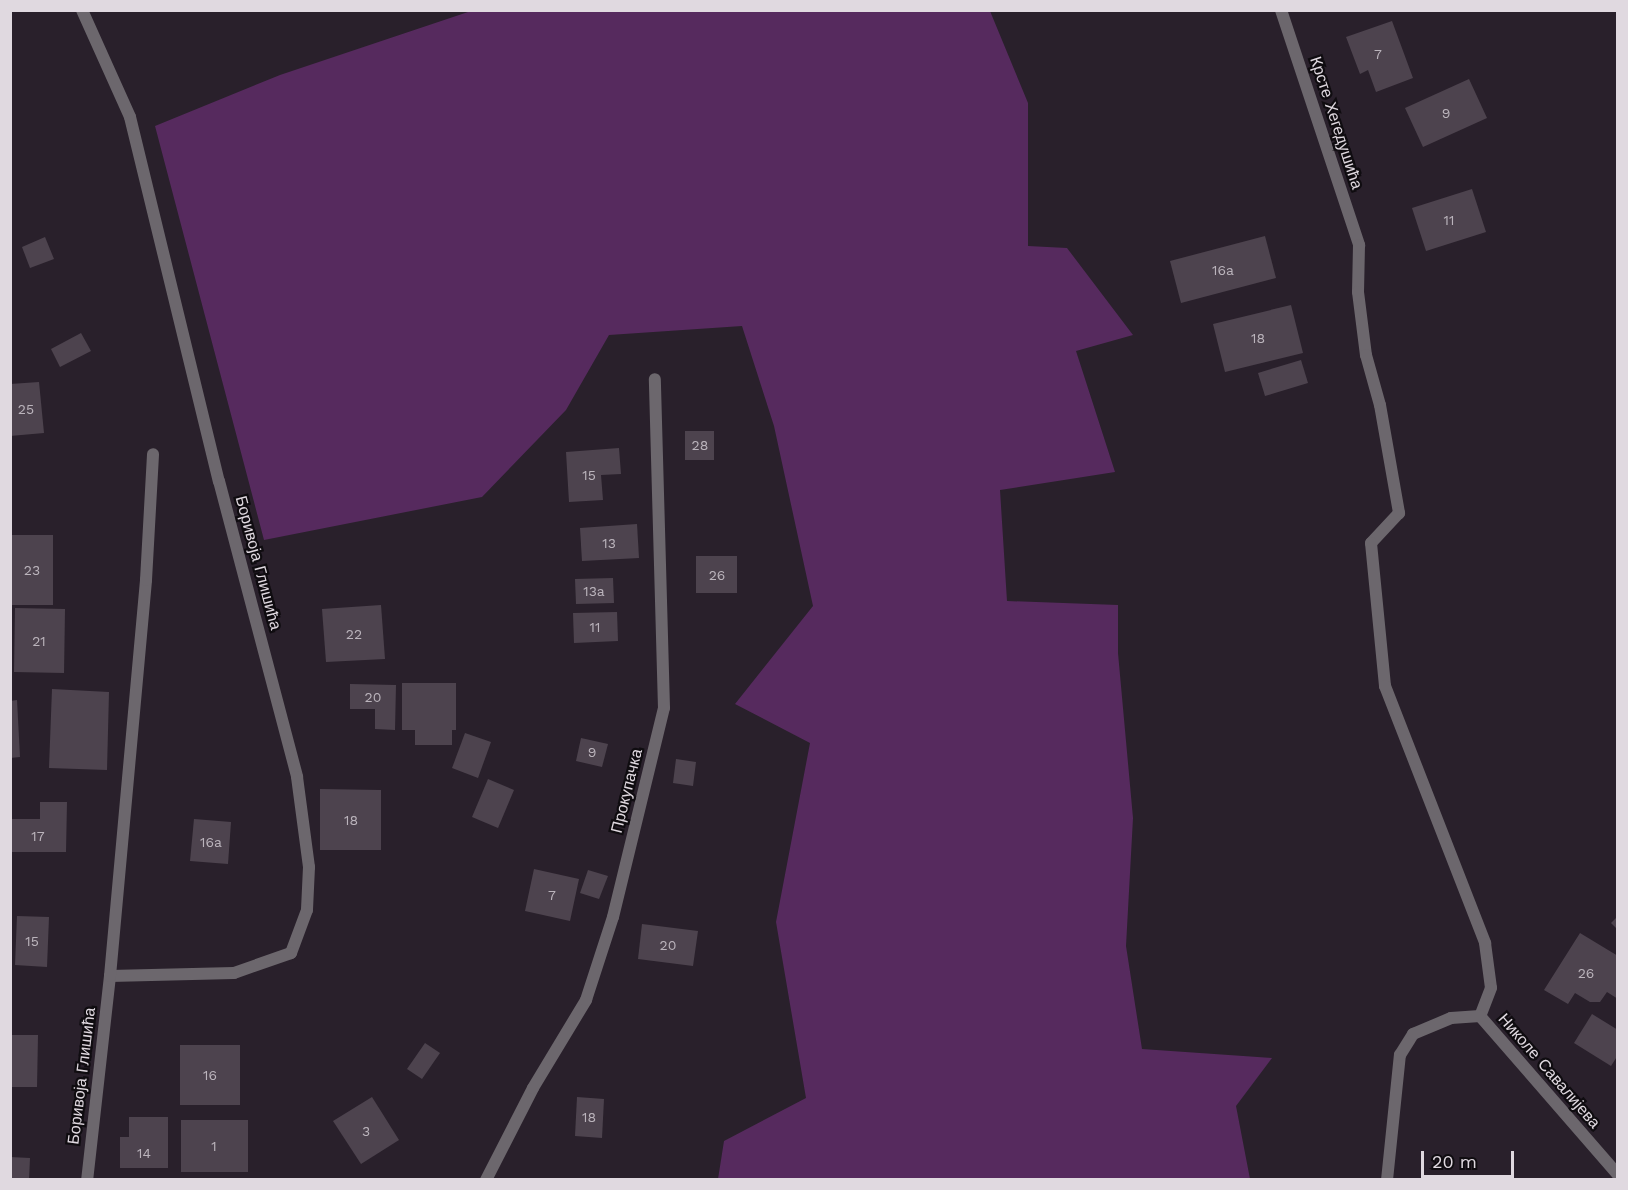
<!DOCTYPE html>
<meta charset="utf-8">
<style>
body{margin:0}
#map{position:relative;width:1628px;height:1190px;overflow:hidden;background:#29202b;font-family:"Work Sans",sans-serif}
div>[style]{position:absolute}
.green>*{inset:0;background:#562a5e}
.building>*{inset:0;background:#4d434e}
.street>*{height:12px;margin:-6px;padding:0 6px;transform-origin:6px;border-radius:6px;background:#6c676d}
span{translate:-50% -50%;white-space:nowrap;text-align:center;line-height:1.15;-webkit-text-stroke:4.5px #0f0c10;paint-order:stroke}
.number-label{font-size:14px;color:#bbb4bc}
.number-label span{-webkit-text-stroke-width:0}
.street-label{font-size:16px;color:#e0d9e0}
.frame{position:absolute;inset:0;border:12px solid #e0d9e0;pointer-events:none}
.scale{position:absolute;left:1421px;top:1151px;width:93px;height:27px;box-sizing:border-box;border:3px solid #e0d9e0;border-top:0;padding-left:8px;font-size:18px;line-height:21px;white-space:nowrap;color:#e0d9e0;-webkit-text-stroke:4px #0f0c10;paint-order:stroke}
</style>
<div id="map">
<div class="green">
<div style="clip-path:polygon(471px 11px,990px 11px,1028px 103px,1028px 246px,1067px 248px,1133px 335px,1076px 351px,1115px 472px,1000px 490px,1007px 601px,1118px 605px,1118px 653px,1133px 818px,1126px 946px,1142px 1049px,1272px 1058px,1236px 1106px,1250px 1179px,718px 1179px,724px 1141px,806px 1098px,776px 922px,810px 743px,735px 704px,813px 606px,774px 426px,742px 326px,609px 335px,566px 410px,482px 497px,264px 540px,155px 126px,280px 75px)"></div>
</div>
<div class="building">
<div style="clip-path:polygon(1392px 21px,1413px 78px,1376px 92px,1368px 70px,1360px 74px,1346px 37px)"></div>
<div style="clip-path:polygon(1469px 79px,1487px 118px,1423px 147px,1405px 108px)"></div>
<div style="clip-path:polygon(1472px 189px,1486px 232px,1426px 251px,1412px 208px)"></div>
<div style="clip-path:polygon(1265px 236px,1276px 278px,1181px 303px,1170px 261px)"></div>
<div style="clip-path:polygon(45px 237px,54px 259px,30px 268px,22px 247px)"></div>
<div style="clip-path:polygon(1291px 305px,1303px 353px,1225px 372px,1213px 324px)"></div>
<div style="clip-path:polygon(81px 333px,91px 351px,60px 367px,51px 349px)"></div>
<div style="clip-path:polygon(1301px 360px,1308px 383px,1265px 396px,1258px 373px)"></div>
<div style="clip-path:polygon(39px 382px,44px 433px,10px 436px,10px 384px)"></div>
<div style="clip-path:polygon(685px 431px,714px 431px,714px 460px,685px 460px)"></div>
<div style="clip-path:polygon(619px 448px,621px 474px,601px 475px,603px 500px,569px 502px,566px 452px)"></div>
<div style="clip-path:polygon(637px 524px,639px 558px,582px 561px,580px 528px)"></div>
<div style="clip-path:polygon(10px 535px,53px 535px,53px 605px,10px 605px)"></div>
<div style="clip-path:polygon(696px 556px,737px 556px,737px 593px,696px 593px)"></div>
<div style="clip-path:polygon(613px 578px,614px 603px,576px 604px,575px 579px)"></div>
<div style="clip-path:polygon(381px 605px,385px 659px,326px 662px,322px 609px)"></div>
<div style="clip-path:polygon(15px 608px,65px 609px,64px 673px,14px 672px)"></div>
<div style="clip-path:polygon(617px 612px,618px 641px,574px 643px,573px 613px)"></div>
<div style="clip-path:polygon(402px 683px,456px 683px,456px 730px,452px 730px,452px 745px,415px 745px,415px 730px,402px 730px)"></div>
<div style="clip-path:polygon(350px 684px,396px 685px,395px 730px,375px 729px,375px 709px,350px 709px)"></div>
<div style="clip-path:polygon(52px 689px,109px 692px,107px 770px,49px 768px)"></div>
<div style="clip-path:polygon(17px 700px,20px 757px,10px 758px,10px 701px)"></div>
<div style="clip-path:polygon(465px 733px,491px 742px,478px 778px,452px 768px)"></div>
<div style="clip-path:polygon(581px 738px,608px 744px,602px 767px,576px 761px)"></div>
<div style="clip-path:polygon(676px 759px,696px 762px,693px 786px,673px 783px)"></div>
<div style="clip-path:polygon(488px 779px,514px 790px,498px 828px,472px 817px)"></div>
<div style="clip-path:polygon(320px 789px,381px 790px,381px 850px,320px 850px)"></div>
<div style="clip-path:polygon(40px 802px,67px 802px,66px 852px,10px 852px,10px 819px,40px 819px)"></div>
<div style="clip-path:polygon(194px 819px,231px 822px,228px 864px,190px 861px)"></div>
<div style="clip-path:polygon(534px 869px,579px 879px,570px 921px,525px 911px)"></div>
<div style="clip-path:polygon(588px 870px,608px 876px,599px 899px,580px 893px)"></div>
<div style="clip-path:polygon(17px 916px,49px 917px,47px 967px,15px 965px)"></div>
<div style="clip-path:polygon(1618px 916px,1618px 930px,1611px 923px)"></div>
<div style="clip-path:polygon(642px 924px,698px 931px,693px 966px,638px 959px)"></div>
<div style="clip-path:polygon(1580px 933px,1618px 956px,1618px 999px,1607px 992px,1600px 1002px,1590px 1002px,1575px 993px,1568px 1004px,1544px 990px)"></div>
<div style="clip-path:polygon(1592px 1014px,1618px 1030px,1618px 1055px,1611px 1066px,1574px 1043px)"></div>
<div style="clip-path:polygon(10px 1035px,38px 1035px,37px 1087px,10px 1087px)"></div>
<div style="clip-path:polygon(425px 1043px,440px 1053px,422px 1079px,407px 1069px)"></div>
<div style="clip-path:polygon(180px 1045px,240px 1045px,240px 1105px,180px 1105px)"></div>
<div style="clip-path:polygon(372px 1097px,399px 1140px,361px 1164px,333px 1121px)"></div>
<div style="clip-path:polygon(577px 1097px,604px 1099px,602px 1138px,575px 1136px)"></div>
<div style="clip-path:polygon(129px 1117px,168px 1117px,168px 1168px,120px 1168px,120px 1137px,129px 1137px)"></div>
<div style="clip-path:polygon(181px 1120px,248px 1120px,248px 1172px,181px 1172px)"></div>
<div style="clip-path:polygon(10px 1157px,30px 1158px,29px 1180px,10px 1180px)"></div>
</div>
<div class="street">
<div style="left:82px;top:10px;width:117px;rotate:65.8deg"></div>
<div style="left:130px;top:117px;width:375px;rotate:76.3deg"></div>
<div style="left:219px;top:481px;width:306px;rotate:75.2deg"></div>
<div style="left:297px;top:777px;width:91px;rotate:82.4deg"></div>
<div style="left:309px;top:867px;width:43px;rotate:92.7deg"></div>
<div style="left:307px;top:910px;width:46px;rotate:110.4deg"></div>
<div style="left:291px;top:953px;width:60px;rotate:160.7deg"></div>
<div style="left:234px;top:973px;width:124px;rotate:178.6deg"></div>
<div style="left:110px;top:976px;width:205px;rotate:96.4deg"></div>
<div style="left:1281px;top:10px;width:248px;rotate:71.6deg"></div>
<div style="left:1359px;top:245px;width:47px;rotate:91.2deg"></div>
<div style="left:1358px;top:292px;width:64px;rotate:82.8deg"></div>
<div style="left:1366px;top:355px;width:52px;rotate:74.4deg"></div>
<div style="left:1380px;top:405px;width:110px;rotate:80deg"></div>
<div style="left:1399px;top:513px;width:41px;rotate:133deg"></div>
<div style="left:1371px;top:543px;width:144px;rotate:84.4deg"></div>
<div style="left:1385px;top:686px;width:276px;rotate:68.7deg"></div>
<div style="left:1485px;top:943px;width:45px;rotate:82.4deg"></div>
<div style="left:1491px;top:988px;width:30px;rotate:111deg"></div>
<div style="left:110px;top:976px;width:398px;rotate:-84.8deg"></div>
<div style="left:146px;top:580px;width:126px;rotate:-86.8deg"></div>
<div style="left:1480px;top:1016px;width:211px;rotate:49deg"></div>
<div style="left:486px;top:1180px;width:103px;rotate:-62.9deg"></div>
<div style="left:533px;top:1088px;width:103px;rotate:-58.9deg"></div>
<div style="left:586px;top:1000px;width:87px;rotate:-72deg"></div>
<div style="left:613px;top:917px;width:215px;rotate:-76.3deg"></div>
<div style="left:664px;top:708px;width:329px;rotate:-91.6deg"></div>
<div style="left:1387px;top:1180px;width:126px;rotate:-84.1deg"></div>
<div style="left:1400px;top:1055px;width:25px;rotate:-58deg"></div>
<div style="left:1413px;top:1034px;width:41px;rotate:-22.8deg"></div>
<div style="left:1451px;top:1018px;width:29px;rotate:-4deg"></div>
</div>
<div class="number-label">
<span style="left:1378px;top:54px">7</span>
<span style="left:1446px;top:113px">9</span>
<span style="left:1449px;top:220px">11</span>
<span style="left:1223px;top:270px">16a</span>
<span style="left:1258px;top:338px">18</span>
<span style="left:26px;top:409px">25</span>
<span style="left:700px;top:445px">28</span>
<span style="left:589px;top:475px">15</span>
<span style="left:609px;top:543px">13</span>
<span style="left:32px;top:570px">23</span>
<span style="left:717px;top:575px">26</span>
<span style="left:594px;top:591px">13a</span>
<span style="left:595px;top:627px">11</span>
<span style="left:354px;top:634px">22</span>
<span style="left:39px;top:641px">21</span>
<span style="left:373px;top:697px">20</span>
<span style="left:592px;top:752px">9</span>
<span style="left:351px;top:820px">18</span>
<span style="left:38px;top:836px">17</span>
<span style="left:211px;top:842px">16a</span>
<span style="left:552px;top:895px">7</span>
<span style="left:32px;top:941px">15</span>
<span style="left:668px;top:945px">20</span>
<span style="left:1586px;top:973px">26</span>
<span style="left:210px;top:1075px">16</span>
<span style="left:589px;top:1117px">18</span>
<span style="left:366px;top:1131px">3</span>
<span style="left:214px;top:1146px">1</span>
<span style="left:144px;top:1153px">14</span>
</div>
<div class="street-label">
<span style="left:1336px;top:123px;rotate:72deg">Крсте Хегедушића</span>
<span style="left:258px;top:563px;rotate:75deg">Боривоја Глишића</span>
<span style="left:627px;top:791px;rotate:-76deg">Прокупачка</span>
<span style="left:1549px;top:1071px;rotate:49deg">Николе Савалијева</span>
<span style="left:82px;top:1076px;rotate:-83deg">Боривоја Глишића</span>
</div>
<div class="frame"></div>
<div class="scale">20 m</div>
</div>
